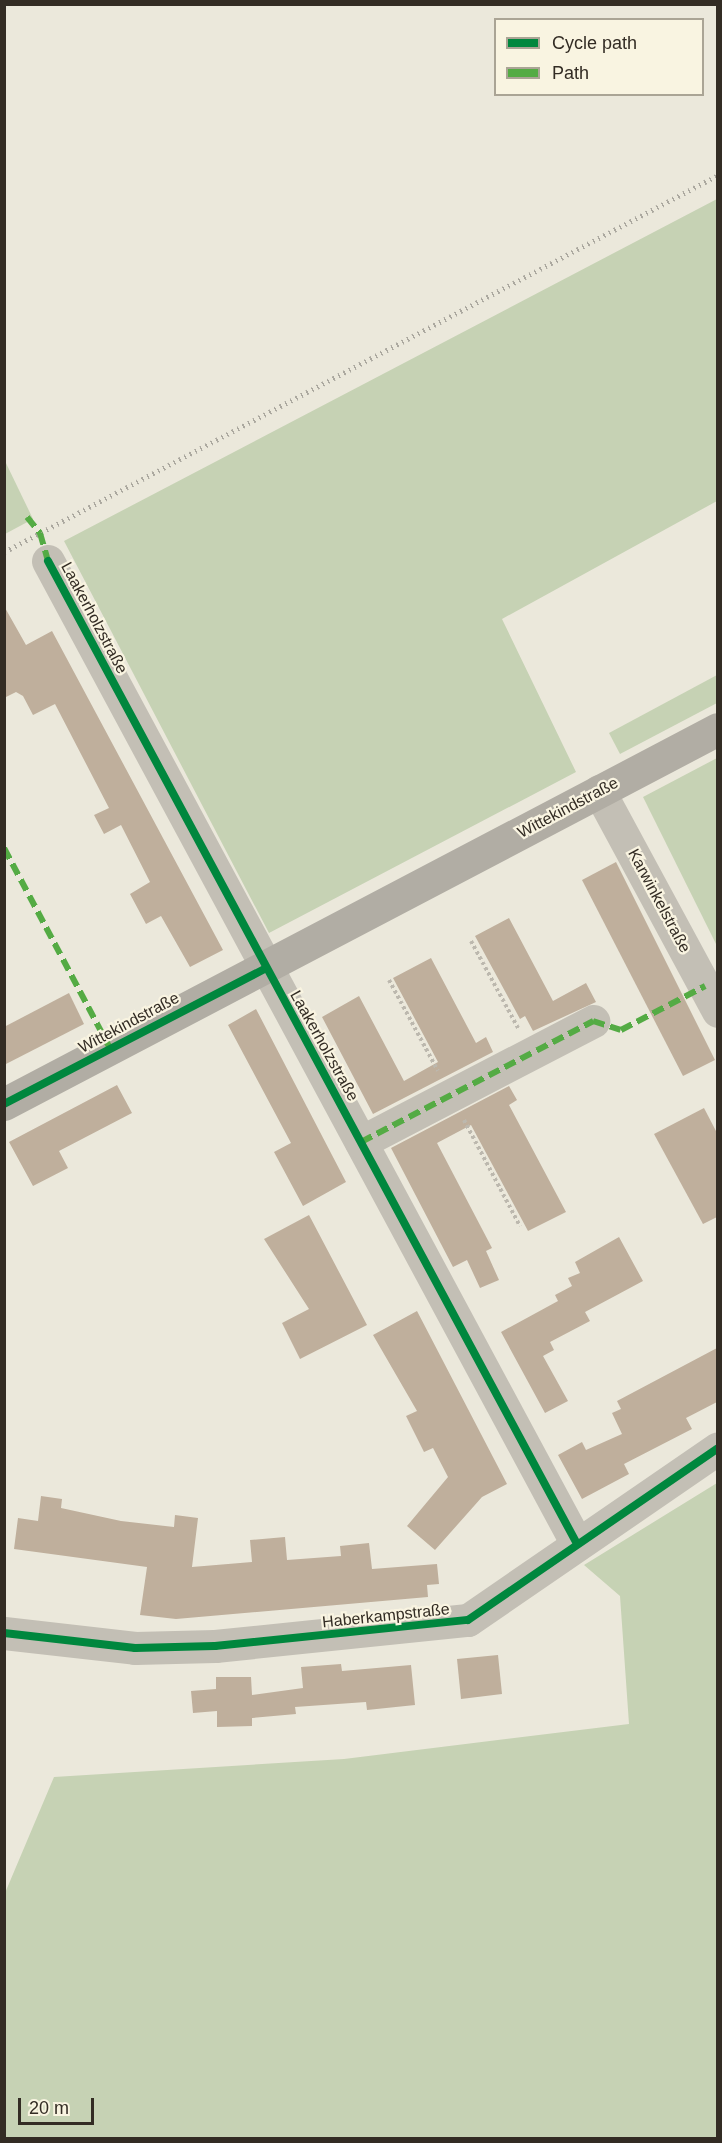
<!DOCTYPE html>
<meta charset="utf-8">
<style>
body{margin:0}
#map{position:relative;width:722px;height:2143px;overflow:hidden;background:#ebe8db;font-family:Helvetica,sans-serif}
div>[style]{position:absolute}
.green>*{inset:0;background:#c6d2b4}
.building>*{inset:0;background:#bfaf9c}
.path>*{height:4px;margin-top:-2px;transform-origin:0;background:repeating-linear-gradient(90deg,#bcb8ae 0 3px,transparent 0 6px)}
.minor>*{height:33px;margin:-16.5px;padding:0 16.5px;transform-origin:16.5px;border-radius:16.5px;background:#c3bfb5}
.major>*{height:33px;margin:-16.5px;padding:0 16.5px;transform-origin:16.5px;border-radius:16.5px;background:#b1ada4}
.rail>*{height:4.5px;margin-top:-2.25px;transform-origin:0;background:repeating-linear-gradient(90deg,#aba89f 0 1.5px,transparent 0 6px)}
.quiet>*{height:6px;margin-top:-3px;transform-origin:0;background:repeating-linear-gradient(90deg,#54ab44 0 12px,transparent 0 18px)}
.cycleway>*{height:8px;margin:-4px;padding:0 4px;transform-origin:4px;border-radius:4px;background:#00873e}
span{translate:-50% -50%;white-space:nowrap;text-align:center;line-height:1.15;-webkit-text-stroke:4.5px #f9f4e1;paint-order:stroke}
.street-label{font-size:16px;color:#332c24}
.frame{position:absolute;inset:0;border:6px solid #332c24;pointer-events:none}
.legend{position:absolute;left:494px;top:18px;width:210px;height:78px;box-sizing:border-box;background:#f9f4e1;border:2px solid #aaa495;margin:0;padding:8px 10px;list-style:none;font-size:18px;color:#332c24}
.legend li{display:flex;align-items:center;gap:12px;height:30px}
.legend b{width:30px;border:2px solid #aaa495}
.scale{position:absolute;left:18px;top:2098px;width:76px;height:27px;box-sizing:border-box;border:3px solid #332c24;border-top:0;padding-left:8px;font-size:18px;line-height:21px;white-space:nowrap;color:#332c24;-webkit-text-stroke:4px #f9f4e1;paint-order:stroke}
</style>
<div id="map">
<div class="green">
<div style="clip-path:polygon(717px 199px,717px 501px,502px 619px,576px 772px,269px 933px,64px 541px)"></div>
<div style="clip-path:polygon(4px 459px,33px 519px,5px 534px,4px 534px)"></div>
<div style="clip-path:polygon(717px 675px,717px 703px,620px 754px,609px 733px)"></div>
<div style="clip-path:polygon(717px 758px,717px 946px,643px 797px)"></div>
<div style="clip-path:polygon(717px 1483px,717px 2138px,5px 2138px,5px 1893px,54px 1777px,344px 1759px,629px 1724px,620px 1596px,584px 1565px)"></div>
</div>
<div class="building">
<div style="clip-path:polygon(4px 606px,26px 645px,52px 631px,223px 950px,190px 967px,161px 916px,146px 924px,130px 894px,150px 882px,121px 825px,104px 834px,94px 815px,109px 808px,55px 704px,33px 715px,23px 696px,16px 692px,4px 698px)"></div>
<div style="clip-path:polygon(616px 862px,715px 1060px,683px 1076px,582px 880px)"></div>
<div style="clip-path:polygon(509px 918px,553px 1001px,586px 983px,596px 1002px,533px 1031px,525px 1016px,520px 1019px,475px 936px)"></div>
<div style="clip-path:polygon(431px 958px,476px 1043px,486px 1037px,493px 1052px,373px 1114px,322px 1017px,359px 996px,404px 1081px,438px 1062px,393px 978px)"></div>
<div style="clip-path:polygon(69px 993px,84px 1024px,4px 1065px,4px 1027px)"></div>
<div style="clip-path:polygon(256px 1009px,346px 1182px,303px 1206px,274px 1152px,291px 1143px,228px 1025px)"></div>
<div style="clip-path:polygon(117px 1085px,132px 1113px,59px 1151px,68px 1168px,33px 1186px,9px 1142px)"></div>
<div style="clip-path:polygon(509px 1086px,517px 1100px,509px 1105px,566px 1212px,528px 1231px,471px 1125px,437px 1143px,492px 1248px,486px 1251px,499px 1280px,480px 1288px,467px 1260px,453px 1267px,391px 1148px)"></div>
<div style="clip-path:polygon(704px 1108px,717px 1133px,717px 1217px,703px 1224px,654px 1134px)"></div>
<div style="clip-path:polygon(309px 1215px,367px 1325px,300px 1359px,282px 1323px,309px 1309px,264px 1239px)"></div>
<div style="clip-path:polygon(619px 1237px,643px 1281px,585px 1312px,590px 1321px,550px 1342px,554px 1350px,543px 1356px,568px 1401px,545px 1413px,501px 1332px,558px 1301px,555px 1295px,572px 1286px,568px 1278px,580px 1273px,575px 1262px)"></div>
<div style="clip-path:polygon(417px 1311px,507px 1484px,482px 1497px,435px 1550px,407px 1526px,448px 1477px,433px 1448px,424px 1452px,406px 1416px,417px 1411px,373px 1335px)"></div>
<div style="clip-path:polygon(717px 1348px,717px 1402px,686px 1418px,692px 1429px,624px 1464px,629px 1474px,582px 1499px,558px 1455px,582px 1442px,586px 1450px,622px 1434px,612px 1413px,621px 1409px,617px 1401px)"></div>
<div style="clip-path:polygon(41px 1496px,62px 1499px,61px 1508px,121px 1521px,174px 1527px,175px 1515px,198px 1518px,192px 1567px,252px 1562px,250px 1540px,285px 1537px,287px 1560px,341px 1556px,340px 1546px,369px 1543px,372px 1569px,437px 1564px,439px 1584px,427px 1585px,428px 1597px,176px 1619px,140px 1615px,147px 1567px,14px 1549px,18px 1518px,38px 1521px)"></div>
<div style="clip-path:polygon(498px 1655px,502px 1694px,461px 1699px,457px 1659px)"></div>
<div style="clip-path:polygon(341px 1664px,342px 1671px,411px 1665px,415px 1705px,367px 1710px,366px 1702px,295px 1707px,296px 1714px,252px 1718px,252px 1726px,217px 1727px,217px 1711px,193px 1713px,191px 1691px,216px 1689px,216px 1677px,251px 1677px,252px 1695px,303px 1688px,301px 1667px)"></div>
</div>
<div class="path">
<div style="left:471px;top:941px;width:99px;rotate:61.6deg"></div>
<div style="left:389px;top:980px;width:103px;rotate:61.7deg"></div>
<div style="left:464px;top:1120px;width:120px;rotate:62.2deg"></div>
</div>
<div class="minor">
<div style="left:48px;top:561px;width:1116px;rotate:61.71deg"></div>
<div style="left:599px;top:791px;width:250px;rotate:61.6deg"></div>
<div style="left:361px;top:1142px;width:262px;rotate:-27.5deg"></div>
<div style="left:4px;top:1633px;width:132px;rotate:6.5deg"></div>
<div style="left:135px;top:1648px;width:80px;rotate:-1.4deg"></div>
<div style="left:215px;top:1646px;width:254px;rotate:-5.9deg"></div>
<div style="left:468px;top:1620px;width:303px;rotate:-34.5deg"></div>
</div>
<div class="major">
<div style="left:4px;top:1104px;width:806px;rotate:-27.71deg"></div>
</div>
<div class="rail">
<div style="left:4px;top:552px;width:807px;rotate:-27.83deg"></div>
</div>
<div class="quiet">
<div style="left:27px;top:517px;width:21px;rotate:51deg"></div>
<div style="left:40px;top:533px;width:29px;rotate:74deg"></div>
<div style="left:4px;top:848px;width:226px;rotate:62.1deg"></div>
<div style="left:361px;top:1142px;width:262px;rotate:-27.5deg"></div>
<div style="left:593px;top:1021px;width:29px;rotate:18deg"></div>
<div style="left:621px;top:1030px;width:95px;rotate:-27.6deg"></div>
</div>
<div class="cycleway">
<div style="left:48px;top:561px;width:1116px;rotate:61.71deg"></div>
<div style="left:4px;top:1104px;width:295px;rotate:-27.4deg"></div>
<div style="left:4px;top:1633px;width:132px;rotate:6.5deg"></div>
<div style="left:135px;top:1648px;width:80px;rotate:-1.4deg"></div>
<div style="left:215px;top:1646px;width:254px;rotate:-5.9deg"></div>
<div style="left:468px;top:1620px;width:303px;rotate:-34.5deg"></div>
</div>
<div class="street-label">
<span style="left:94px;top:618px;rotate:62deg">Laakerholzstraße</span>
<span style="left:568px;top:808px;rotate:-28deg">Wittekindstraße</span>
<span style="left:659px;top:901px;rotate:62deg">Karwinkelstraße</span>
<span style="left:129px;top:1023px;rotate:-28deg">Wittekindstraße</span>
<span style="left:324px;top:1046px;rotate:61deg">Laakerholzstraße</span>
<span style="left:386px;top:1616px;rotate:-6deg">Haberkampstraße</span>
</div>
<div class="frame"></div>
<ul class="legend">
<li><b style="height:8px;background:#00873e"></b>Cycle path</li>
<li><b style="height:8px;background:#54ab44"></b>Path</li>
</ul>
<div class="scale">20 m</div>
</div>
